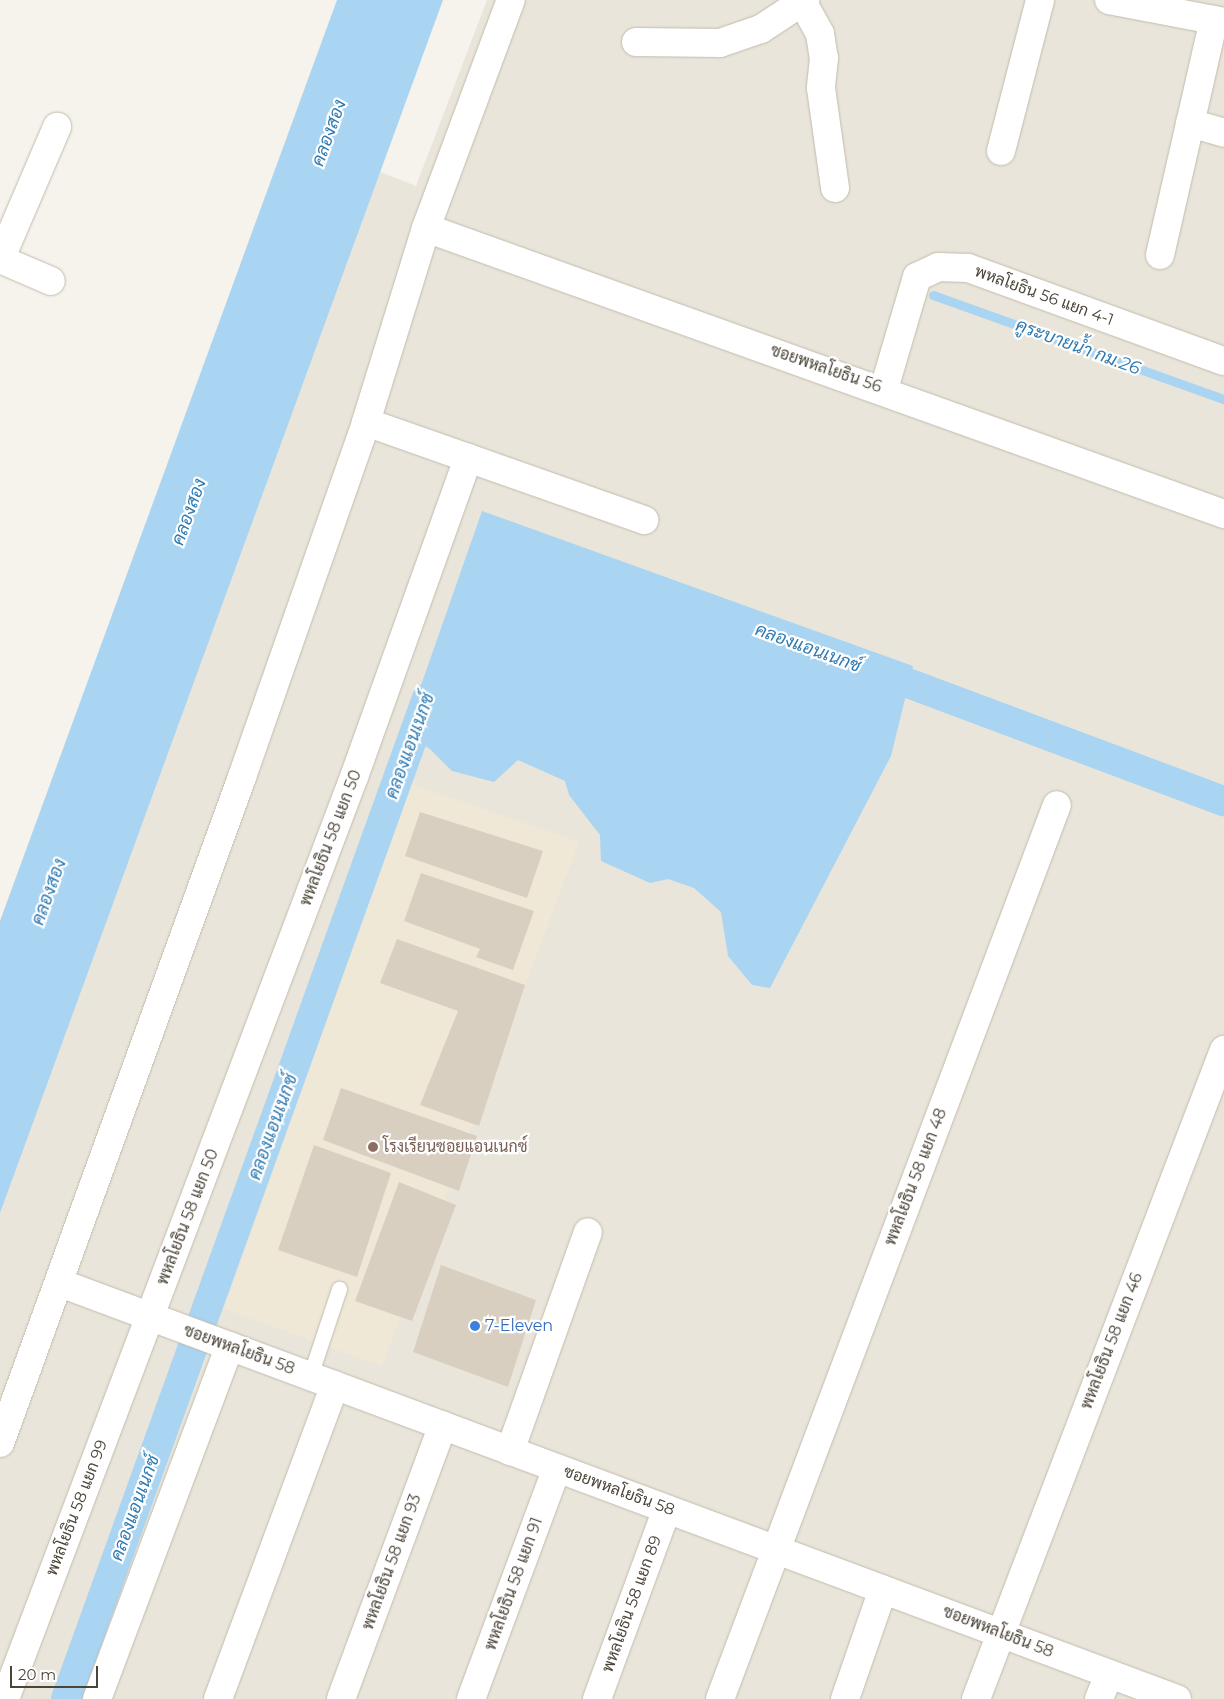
<!DOCTYPE html>
<meta charset="utf-8">
<style>
body{margin:0}
#map{position:relative;width:1224px;height:1699px;overflow:hidden;background:#f6f3ec;font-family:Montserrat,Sarabun,sans-serif}
div>[style]{position:absolute}
.residential>*{inset:0;background:#eae5da}
.education>*{inset:0;background:#efe8d6}
.water>*{inset:0;background:#a9d4f2}
.stream>*{height:9px;margin:-4.5px;padding:0 4.5px;transform-origin:4.5px;border-radius:4.5px;background:#a9d4f2}
.canal>*{height:30px;margin:-15px;padding:0 15px;transform-origin:15px;border-radius:15px;background:#a9d4f2}
.building>*{inset:0;background:#d8cfc1}
.roads{filter:drop-shadow(0 0 1px #c2bbae) drop-shadow(0 0 1px #c2bbae)}
.lane>*{height:15px;margin:-7.5px;padding:0 7.5px;transform-origin:7.5px;border-radius:7.5px;background:#fff}
.street>*{height:28px;margin:-14px;padding:0 14px;transform-origin:14px;border-radius:14px;background:#fff}
.dots>*{width:14px;height:14px;translate:-50% -50%;box-sizing:border-box;border:2px solid #fff;border-radius:50%}
span{translate:-50% -50%;white-space:nowrap;text-align:center;line-height:1.15;-webkit-text-stroke:4.5px #fff;paint-order:stroke}
.street-label{font-size:16px;color:#4b4439}
.education-label{font-size:16px;color:#785e54}
.left{translate:0 -50%;text-align:left}
.shop-label{font-size:16px;color:#366cbe}
.water-label{font-size:18px;color:#2e7ab2;font-style:italic}
.scale{position:absolute;left:10px;top:1666px;width:88px;height:22px;box-sizing:border-box;border:2px solid #4b4439;border-top:0;padding-left:6px;font-size:15px;line-height:18px;white-space:nowrap;color:#4b4439;-webkit-text-stroke:4px #fff;paint-order:stroke}
</style>
<div id="map">
<div class="residential">
<div style="clip-path:polygon(487px 0,1224px 0,1224px 1699px,0 1699px,0 1180px,365px 166px,416px 186px)"></div>
</div>
<div class="education">
<div style="clip-path:polygon(411px 784px,579px 842px,382px 1366px,224px 1309px)"></div>
</div>
<div class="water">
<div style="clip-path:polygon(337px 0,443px 0,0 1213px,0 921px)"></div>
<div style="clip-path:polygon(482px 511px,913px 666px,891px 756px,770px 988px,752px 985px,728px 956px,721px 912px,694px 888px,668px 879px,650px 883px,601px 861px,600px 835px,569px 795px,565px 781px,518px 760px,494px 782px,452px 771px,431px 750px,405px 731px)"></div>
</div>
<div class="stream">
<div style="left:933px;top:295px;width:309px;rotate:19.7deg"></div>
</div>
<div class="canal">
<div style="left:873px;top:670px;width:375px;rotate:20.5deg"></div>
<div style="left:66px;top:1699px;width:1064px;rotate:-70.17deg"></div>
</div>
<div class="building">
<div style="clip-path:polygon(420px 812px,543px 851px,527px 898px,405px 856px)"></div>
<div style="clip-path:polygon(421px 873px,534px 911px,513px 970px,476px 957px,480px 949px,404px 921px)"></div>
<div style="clip-path:polygon(397px 939px,525px 985px,479px 1126px,420px 1105px,458px 1011px,380px 983px)"></div>
<div style="clip-path:polygon(341px 1088px,477px 1136px,459px 1191px,323px 1140px)"></div>
<div style="clip-path:polygon(314px 1145px,391px 1173px,357px 1277px,278px 1250px)"></div>
<div style="clip-path:polygon(399px 1182px,456px 1205px,412px 1321px,355px 1301px)"></div>
<div style="clip-path:polygon(441px 1265px,536px 1300px,508px 1387px,413px 1352px)"></div>
</div>
<div class="roads">
<div class="lane">
<div style="left:310px;top:1376px;width:92px;rotate:-71.6deg"></div>
</div>
<div class="street">
<div style="left:1109px;top:0;width:117px;rotate:10.8deg"></div>
<div style="left:803px;top:3px;width:35px;rotate:61deg"></div>
<div style="left:820px;top:34px;width:24px;rotate:81deg"></div>
<div style="left:824px;top:58px;width:30px;rotate:96deg"></div>
<div style="left:821px;top:88px;width:101px;rotate:82deg"></div>
<div style="left:636px;top:42px;width:84px;rotate:0.7deg"></div>
<div style="left:720px;top:43px;width:43px;rotate:-18.9deg"></div>
<div style="left:761px;top:29px;width:53px;rotate:-33.4deg"></div>
<div style="left:1190px;top:123px;width:35px;rotate:16deg"></div>
<div style="left:1001px;top:151px;width:156px;rotate:-75.5deg"></div>
<div style="left:426px;top:228px;width:848px;rotate:19.72deg"></div>
<div style="left:1160px;top:255px;width:241px;rotate:-77.1deg"></div>
<div style="left:0;top:260px;width:145px;rotate:-66.8deg"></div>
<div style="left:2px;top:260px;width:53px;rotate:23.2deg"></div>
<div style="left:884px;top:389px;width:117px;rotate:-73.6deg"></div>
<div style="left:917px;top:277px;width:23px;rotate:-25deg"></div>
<div style="left:938px;top:267px;width:30px;rotate:2deg"></div>
<div style="left:968px;top:268px;width:272px;rotate:20deg"></div>
<div style="left:468px;top:458px;width:187px;rotate:19.4deg"></div>
<div style="left:60px;top:1283px;width:1192px;rotate:20.43deg"></div>
<div style="left:0;top:1443px;width:709px;rotate:-70.03deg"></div>
<div style="left:242px;top:777px;width:376px;rotate:-70.7deg"></div>
<div style="left:366px;top:422px;width:203px;rotate:-72.8deg"></div>
<div style="left:426px;top:228px;width:243px;rotate:-69.6deg"></div>
<div style="left:510px;top:1451px;width:232px;rotate:-70.4deg"></div>
<div style="left:5px;top:1699px;width:986px;rotate:-69.27deg"></div>
<div style="left:354px;top:777px;width:339px;rotate:-70.3deg"></div>
<div style="left:468px;top:458px;width:108px;rotate:-160.6deg"></div>
<div style="left:97px;top:1699px;width:377px;rotate:-69.4deg"></div>
<div style="left:218px;top:1699px;width:335px;rotate:-69.6deg"></div>
<div style="left:341px;top:1699px;width:292px;rotate:-69.6deg"></div>
<div style="left:471px;top:1699px;width:246px;rotate:-69.6deg"></div>
<div style="left:597px;top:1699px;width:202px;rotate:-69.8deg"></div>
<div style="left:720px;top:1699px;width:955px;rotate:-69.35deg"></div>
<div style="left:845px;top:1699px;width:116px;rotate:-70.9deg"></div>
<div style="left:976px;top:1699px;width:695px;rotate:-69.09deg"></div>
<div style="left:1099px;top:1699px;width:27px;rotate:-68deg"></div>
</div>
</div>
<div class="dots">
<div style="left:373px;top:1147px;background:#8d6e63"></div>
<div style="left:475px;top:1326px;background:#3f7fe0"></div>
</div>
<div class="street-label">
<span style="left:1044px;top:296px;rotate:20deg">พหลโยธิน 56 แยก 4-1</span>
<span style="left:826px;top:369px;rotate:19deg">ซอยพหลโยธิน 56</span>
<span style="left:331px;top:838px;rotate:-69deg">พหลโยธิน 58 แยก 50</span>
<span style="left:916px;top:1177px;rotate:-69deg">พหลโยธิน 58 แยก 48</span>
<span style="left:188px;top:1217px;rotate:-69deg">พหลโยธิน 58 แยก 50</span>
<span style="left:1112px;top:1341px;rotate:-69deg">พหลโยธิน 58 แยก 46</span>
<span style="left:239px;top:1350px;rotate:20deg">ซอยพหลโยธิน 58</span>
<span style="left:619px;top:1491px;rotate:20deg">ซอยพหลโยธิน 58</span>
<span style="left:77px;top:1508px;rotate:-69deg">พหลโยธิน 58 แยก 99</span>
<span style="left:392px;top:1562px;rotate:-70deg">พหลโยธิน 58 แยก 93</span>
<span style="left:514px;top:1584px;rotate:-70deg">พหลโยธิน 58 แยก 91</span>
<span style="left:632px;top:1604px;rotate:-70deg">พหลโยธิน 58 แยก 89</span>
<span style="left:998px;top:1632px;rotate:21deg">ซอยพหลโยธิน 58</span>
</div>
<div class="education-label">
<span class="left" style="left:383px;top:1147px">โรงเรียนซอยแอนเนกซ์</span>
</div>
<div class="shop-label">
<span class="left" style="left:485px;top:1326px">7-Eleven</span>
</div>
<div class="water-label">
<span style="left:329px;top:133px;rotate:-70deg">คลองสอง</span>
<span style="left:1078px;top:347px;rotate:20deg">คูระบายน้ำ กม.26</span>
<span style="left:189px;top:512px;rotate:-70deg">คลองสอง</span>
<span style="left:808px;top:648px;rotate:20deg">คลองแอนเนกซ์</span>
<span style="left:410px;top:746px;rotate:-70deg">คลองแอนเนกซ์</span>
<span style="left:49px;top:892px;rotate:-70deg">คลองสอง</span>
<span style="left:273px;top:1127px;rotate:-70deg">คลองแอนเนกซ์</span>
<span style="left:135px;top:1508px;rotate:-70deg">คลองแอนเนกซ์</span>
</div>
<div class="scale">20 m</div>
</div>
